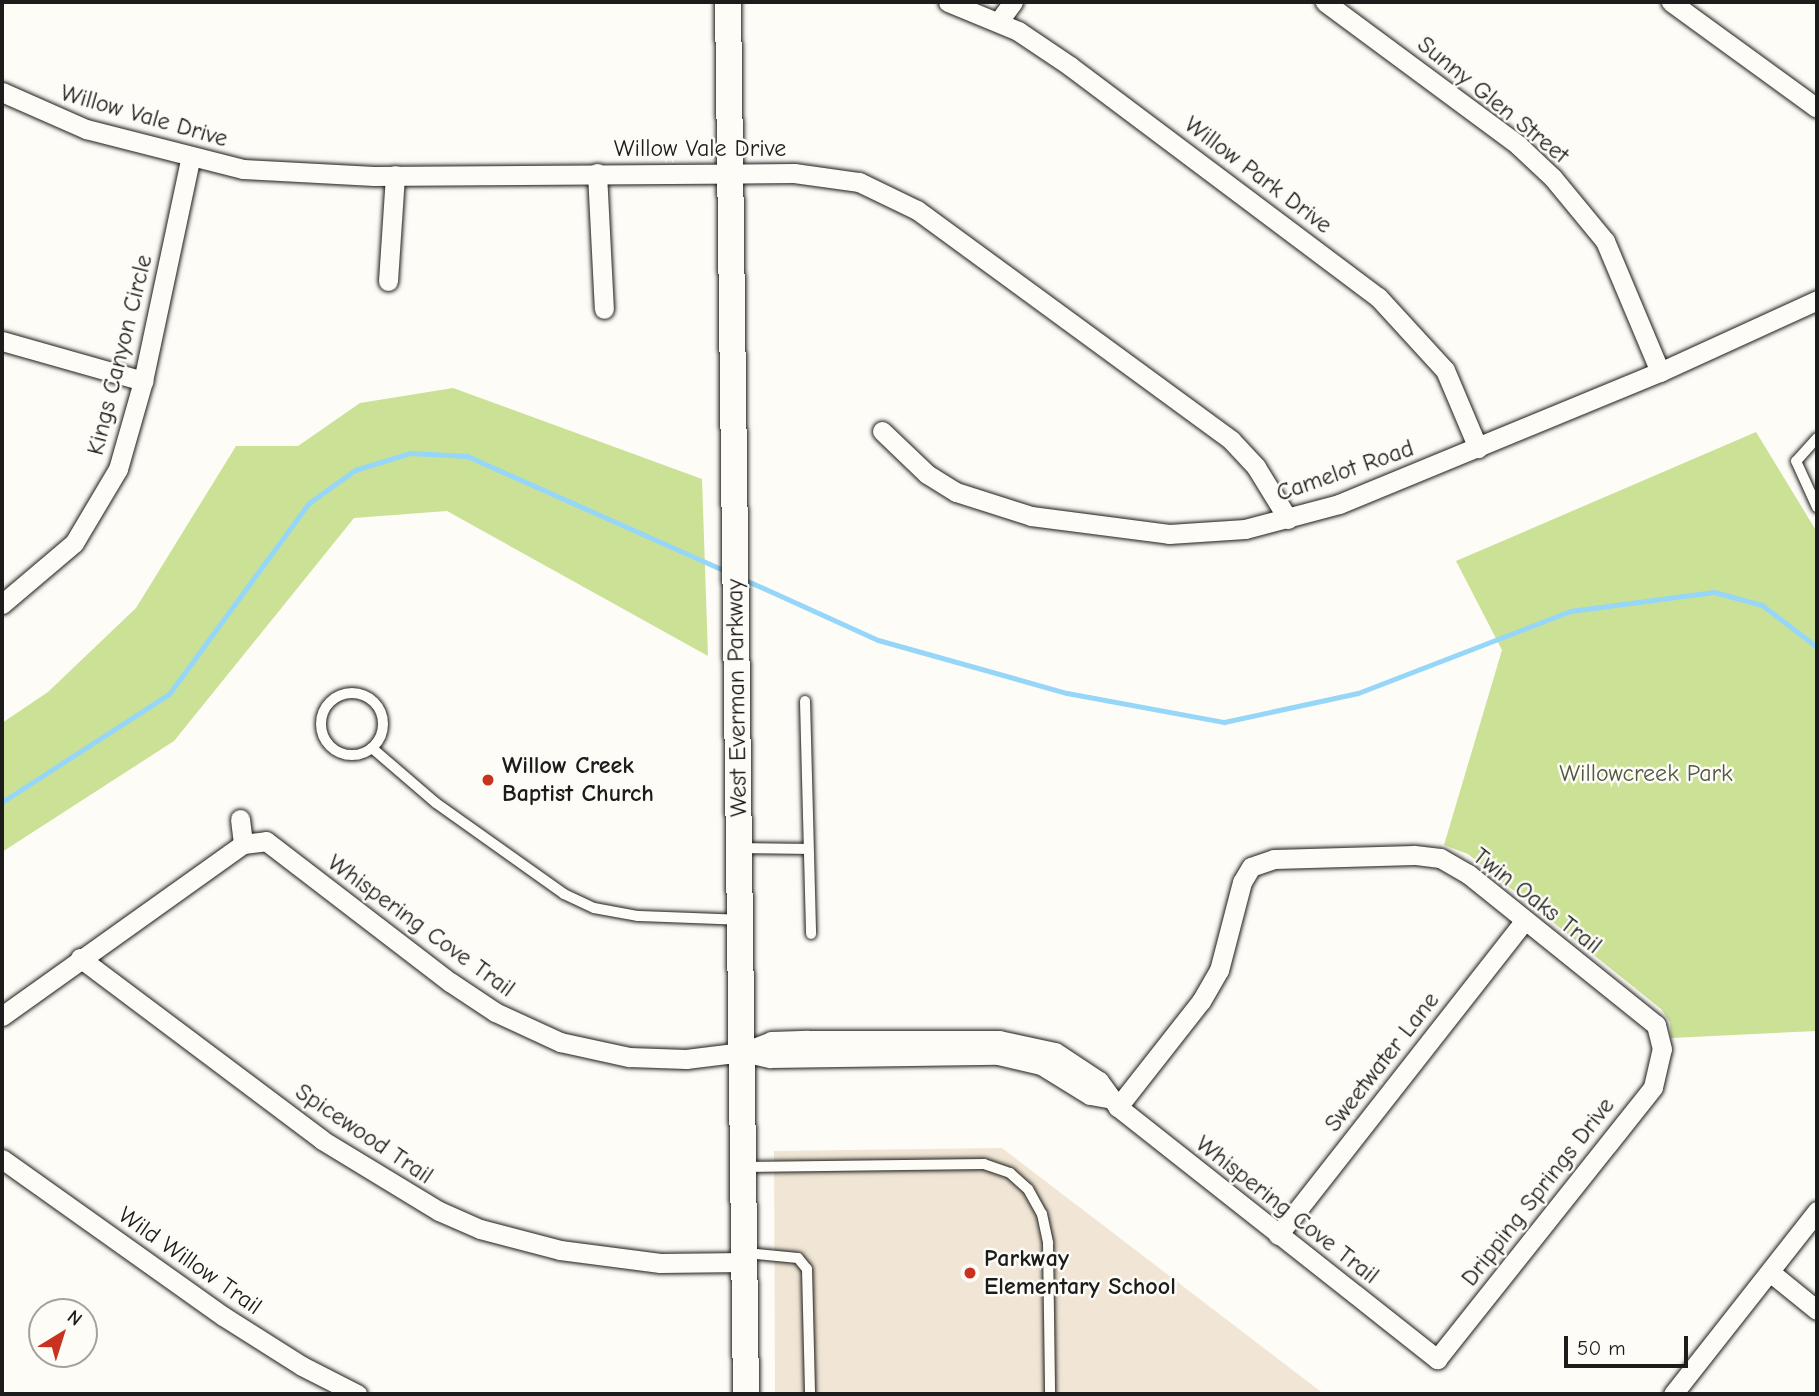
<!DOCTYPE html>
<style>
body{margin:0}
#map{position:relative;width:1819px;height:1396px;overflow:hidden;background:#fdfcf7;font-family:"Comic Neue",sans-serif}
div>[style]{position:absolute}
.built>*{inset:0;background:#f1e6d5}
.green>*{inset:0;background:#cbe196}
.stream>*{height:5px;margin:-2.5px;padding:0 2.5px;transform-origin:2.5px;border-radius:2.5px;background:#96d6f8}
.roads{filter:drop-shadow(0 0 2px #1c1c1c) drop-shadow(0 0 2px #1c1c1c)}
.lane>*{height:10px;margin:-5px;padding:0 5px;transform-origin:5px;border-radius:5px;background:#fdfcf7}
.lane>.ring{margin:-5px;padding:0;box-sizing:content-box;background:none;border:10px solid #fdfcf7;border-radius:50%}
.street>*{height:19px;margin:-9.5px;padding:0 9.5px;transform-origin:9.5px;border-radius:9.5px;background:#fdfcf7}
.secondary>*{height:26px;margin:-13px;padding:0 13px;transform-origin:13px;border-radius:13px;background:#fdfcf7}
.dots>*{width:19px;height:19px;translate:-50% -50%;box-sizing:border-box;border:4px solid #fdfcf7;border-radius:50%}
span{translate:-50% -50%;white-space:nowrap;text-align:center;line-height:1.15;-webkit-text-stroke:5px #fdfcf7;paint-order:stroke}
.street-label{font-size:24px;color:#1c1c1c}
.poi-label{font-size:24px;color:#1c1c1c;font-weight:700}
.left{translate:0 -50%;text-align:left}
.park-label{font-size:24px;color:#515741}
.frame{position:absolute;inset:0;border:4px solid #1c1c1c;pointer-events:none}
.north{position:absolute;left:28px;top:1298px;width:70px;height:70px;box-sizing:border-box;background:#fdfcf7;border:2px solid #a3a29f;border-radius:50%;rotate:38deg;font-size:19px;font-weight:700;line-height:28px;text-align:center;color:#1c1c1c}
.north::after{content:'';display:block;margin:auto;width:24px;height:32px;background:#c8321e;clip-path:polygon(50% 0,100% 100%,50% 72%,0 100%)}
.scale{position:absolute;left:1564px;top:1336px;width:124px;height:32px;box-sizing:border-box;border:4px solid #1c1c1c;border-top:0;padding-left:9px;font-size:21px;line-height:24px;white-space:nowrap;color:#1c1c1c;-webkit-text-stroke:5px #fdfcf7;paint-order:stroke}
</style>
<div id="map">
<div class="built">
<div style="clip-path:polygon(1002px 1148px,1324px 1394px,775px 1394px,774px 1151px)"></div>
</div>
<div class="green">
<div style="clip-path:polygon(453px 388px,702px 479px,708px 656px,447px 511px,354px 518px,174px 741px,2px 852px,2px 723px,48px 692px,136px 608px,236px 446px,298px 446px,360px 403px)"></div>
<div style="clip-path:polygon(1756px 432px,1817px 532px,1817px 1031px,1671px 1038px,1670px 1022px,1661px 1009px,1468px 854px,1444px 845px,1502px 650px,1456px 561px)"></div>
</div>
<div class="stream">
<div style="left:743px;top:579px;width:148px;rotate:24.3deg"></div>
<div style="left:878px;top:640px;width:196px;rotate:15.7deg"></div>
<div style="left:1067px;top:693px;width:160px;rotate:10.5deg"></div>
<div style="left:1224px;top:722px;width:137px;rotate:-12.2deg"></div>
<div style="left:1358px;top:693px;width:227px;rotate:-21.1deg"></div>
<div style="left:1570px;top:611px;width:145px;rotate:-7.5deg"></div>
<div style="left:1714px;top:592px;width:50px;rotate:15.2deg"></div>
<div style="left:1762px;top:605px;width:69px;rotate:37.4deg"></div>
<div style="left:2px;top:802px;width:199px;rotate:-32.9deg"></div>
<div style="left:169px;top:694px;width:237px;rotate:-53.8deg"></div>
<div style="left:309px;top:503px;width:57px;rotate:-35.7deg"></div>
<div style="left:355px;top:470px;width:58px;rotate:-17.2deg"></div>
<div style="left:410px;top:453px;width:57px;rotate:3deg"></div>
<div style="left:467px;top:456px;width:286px;rotate:24deg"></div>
</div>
<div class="roads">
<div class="lane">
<div style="left:1817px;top:438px;width:31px;rotate:132deg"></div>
<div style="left:1796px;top:461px;width:51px;rotate:65.5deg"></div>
<div class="ring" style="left:321px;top:693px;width:52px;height:52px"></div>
<div style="left:805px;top:701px;width:233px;rotate:88.5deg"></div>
<div style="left:372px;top:748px;width:84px;rotate:40.7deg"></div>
<div style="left:436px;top:803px;width:157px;rotate:35.4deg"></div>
<div style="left:564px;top:894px;width:33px;rotate:25deg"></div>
<div style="left:594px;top:908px;width:45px;rotate:10.3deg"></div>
<div style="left:638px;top:916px;width:102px;rotate:2.2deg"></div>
<div style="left:740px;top:848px;width:68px;rotate:0.8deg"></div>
<div style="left:745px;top:1167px;width:239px;rotate:-0.7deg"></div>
<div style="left:984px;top:1164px;width:28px;rotate:19deg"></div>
<div style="left:1010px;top:1173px;width:24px;rotate:42deg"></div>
<div style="left:1028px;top:1189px;width:29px;rotate:61deg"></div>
<div style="left:1042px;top:1214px;width:30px;rotate:78deg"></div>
<div style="left:1048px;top:1243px;width:151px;rotate:89.2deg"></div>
<div style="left:746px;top:1253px;width:52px;rotate:5.5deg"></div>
<div style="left:798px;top:1258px;width:14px;rotate:51deg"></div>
<div style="left:807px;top:1269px;width:125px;rotate:88.6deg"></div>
</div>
<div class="street">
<div style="left:948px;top:2px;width:76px;rotate:22.5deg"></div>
<div style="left:1018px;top:31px;width:63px;rotate:33.9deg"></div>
<div style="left:1070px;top:66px;width:385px;rotate:36.9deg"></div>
<div style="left:1378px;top:297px;width:99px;rotate:47.5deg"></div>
<div style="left:1445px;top:370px;width:85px;rotate:67.1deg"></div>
<div style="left:1325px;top:2px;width:240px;rotate:36.5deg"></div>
<div style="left:1518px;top:145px;width:48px;rotate:43.3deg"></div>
<div style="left:1553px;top:178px;width:82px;rotate:50.5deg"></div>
<div style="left:1605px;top:241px;width:142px;rotate:67.2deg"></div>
<div style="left:1671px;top:2px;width:180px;rotate:36deg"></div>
<div style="left:999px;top:21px;width:24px;rotate:-54deg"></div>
<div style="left:2px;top:92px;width:92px;rotate:23.8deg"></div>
<div style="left:86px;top:129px;width:162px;rotate:14.3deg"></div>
<div style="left:243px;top:169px;width:131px;rotate:3.1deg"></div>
<div style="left:374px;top:176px;width:420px;rotate:-0.4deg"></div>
<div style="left:794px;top:173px;width:66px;rotate:7.9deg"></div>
<div style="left:859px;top:182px;width:64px;rotate:25.8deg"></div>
<div style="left:917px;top:210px;width:389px;rotate:36.2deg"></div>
<div style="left:1231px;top:440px;width:37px;rotate:47deg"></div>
<div style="left:1256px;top:467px;width:61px;rotate:58.4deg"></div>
<div style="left:597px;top:173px;width:136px;rotate:87.1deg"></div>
<div style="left:388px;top:281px;width:106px;rotate:-86.2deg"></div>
<div style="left:2px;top:341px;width:147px;rotate:15.8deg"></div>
<div style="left:882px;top:431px;width:62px;rotate:43.7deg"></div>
<div style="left:927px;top:474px;width:34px;rotate:32deg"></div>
<div style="left:956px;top:492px;width:79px;rotate:17.7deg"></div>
<div style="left:1031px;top:516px;width:139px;rotate:7.4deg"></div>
<div style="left:1169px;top:534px;width:76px;rotate:-3.8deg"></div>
<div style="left:1245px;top:529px;width:97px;rotate:-14.9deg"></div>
<div style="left:1339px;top:504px;width:347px;rotate:-22.4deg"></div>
<div style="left:1660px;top:372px;width:173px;rotate:-24.6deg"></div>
<div style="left:2px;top:604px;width:94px;rotate:-40.3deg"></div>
<div style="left:74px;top:543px;width:86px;rotate:-59.3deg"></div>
<div style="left:118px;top:469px;width:91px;rotate:-74.1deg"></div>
<div style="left:143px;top:381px;width:227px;rotate:-78deg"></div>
<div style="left:240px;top:819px;width:25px;rotate:83deg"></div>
<div style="left:80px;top:958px;width:303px;rotate:36.9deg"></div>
<div style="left:322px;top:1140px;width:137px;rotate:31.3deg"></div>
<div style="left:439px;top:1211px;width:45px;rotate:23.7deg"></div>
<div style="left:480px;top:1229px;width:83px;rotate:14.7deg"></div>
<div style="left:560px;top:1250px;width:101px;rotate:7.4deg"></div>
<div style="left:660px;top:1263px;width:85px;rotate:-0.7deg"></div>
<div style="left:2px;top:1016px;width:296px;rotate:-35.5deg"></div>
<div style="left:243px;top:844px;width:23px;rotate:-7deg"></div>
<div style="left:266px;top:841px;width:232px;rotate:37.5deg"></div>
<div style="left:450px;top:982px;width:54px;rotate:33.7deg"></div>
<div style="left:495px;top:1012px;width:72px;rotate:24.8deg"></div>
<div style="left:560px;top:1042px;width:71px;rotate:12.3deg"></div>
<div style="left:629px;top:1057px;width:57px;rotate:2deg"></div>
<div style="left:686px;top:1059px;width:57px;rotate:-7deg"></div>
<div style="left:743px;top:1052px;width:30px;rotate:-21deg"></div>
<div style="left:771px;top:1041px;width:37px;rotate:-2deg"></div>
<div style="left:808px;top:1040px;width:191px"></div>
<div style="left:999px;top:1040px;width:57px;rotate:12.1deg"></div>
<div style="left:1055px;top:1052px;width:53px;rotate:33.4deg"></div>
<div style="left:1099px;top:1081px;width:32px;rotate:54deg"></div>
<div style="left:1118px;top:1107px;width:407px;rotate:38.3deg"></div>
<div style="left:1437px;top:1359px;width:347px;rotate:-51.5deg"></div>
<div style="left:1653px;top:1087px;width:39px;rotate:-77deg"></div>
<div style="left:1662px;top:1049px;width:25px;rotate:-104deg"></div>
<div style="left:1656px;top:1025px;width:241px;rotate:-141.2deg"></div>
<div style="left:1468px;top:874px;width:32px;rotate:-150deg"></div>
<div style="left:1440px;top:858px;width:26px;rotate:-173deg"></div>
<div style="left:1414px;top:855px;width:140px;rotate:178.4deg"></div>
<div style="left:1274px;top:859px;width:24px;rotate:161deg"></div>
<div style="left:1251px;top:867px;width:17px;rotate:121deg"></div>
<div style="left:1242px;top:882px;width:91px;rotate:104.6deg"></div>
<div style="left:1219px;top:970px;width:36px;rotate:120deg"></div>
<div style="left:1201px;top:1001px;width:135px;rotate:128.1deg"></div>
<div style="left:743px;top:1052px;width:28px;rotate:13deg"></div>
<div style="left:770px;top:1058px;width:228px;rotate:-0.8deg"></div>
<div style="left:998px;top:1055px;width:44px;rotate:13.1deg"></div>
<div style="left:1041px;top:1065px;width:57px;rotate:31.5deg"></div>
<div style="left:1090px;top:1095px;width:17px;rotate:10deg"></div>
<div style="left:2px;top:1159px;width:271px;rotate:35.4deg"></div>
<div style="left:223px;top:1316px;width:93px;rotate:32.3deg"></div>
<div style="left:302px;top:1366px;width:62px;rotate:27deg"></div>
<div style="left:1278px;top:1235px;width:400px;rotate:-51.9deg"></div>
<div style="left:1770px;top:1272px;width:60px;rotate:39deg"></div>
<div style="left:1673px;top:1394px;width:233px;rotate:-51.8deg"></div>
</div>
<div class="secondary">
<div style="left:728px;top:2px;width:1392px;rotate:89.26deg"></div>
</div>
</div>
<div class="dots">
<div style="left:488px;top:780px;background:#c8321e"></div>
<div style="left:970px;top:1273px;background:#c8321e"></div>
</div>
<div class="street-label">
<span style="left:1493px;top:100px;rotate:39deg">Sunny Glen Street</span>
<span style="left:144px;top:116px;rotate:16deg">Willow Vale Drive</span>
<span style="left:700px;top:149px">Willow Vale Drive</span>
<span style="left:1258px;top:175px;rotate:37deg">Willow Park Drive</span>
<span style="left:120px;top:355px;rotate:-76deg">Kings Canyon Circle</span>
<span style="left:1345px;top:471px;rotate:-19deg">Camelot Road</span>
<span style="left:737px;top:698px;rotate:-91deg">West Everman Parkway</span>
<span style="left:1537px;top:901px;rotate:38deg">Twin Oaks Trail</span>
<span style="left:421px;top:926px;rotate:36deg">Whispering Cove Trail</span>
<span style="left:1382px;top:1062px;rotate:-52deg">Sweetwater Lane</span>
<span style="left:364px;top:1134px;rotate:34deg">Spicewood Trail</span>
<span style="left:1538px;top:1192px;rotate:-52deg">Dripping Springs Drive</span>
<span style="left:1287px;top:1210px;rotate:38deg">Whispering Cove Trail</span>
<span style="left:190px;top:1261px;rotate:35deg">Wild Willow Trail</span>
</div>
<div class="poi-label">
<span class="left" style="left:502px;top:780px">Willow Creek<br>Baptist Church</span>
<span class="left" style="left:984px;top:1273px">Parkway<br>Elementary School</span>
</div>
<div class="park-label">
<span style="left:1646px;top:774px">Willowcreek Park</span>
</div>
<div class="frame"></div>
<div class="north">N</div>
<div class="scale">50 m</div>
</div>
